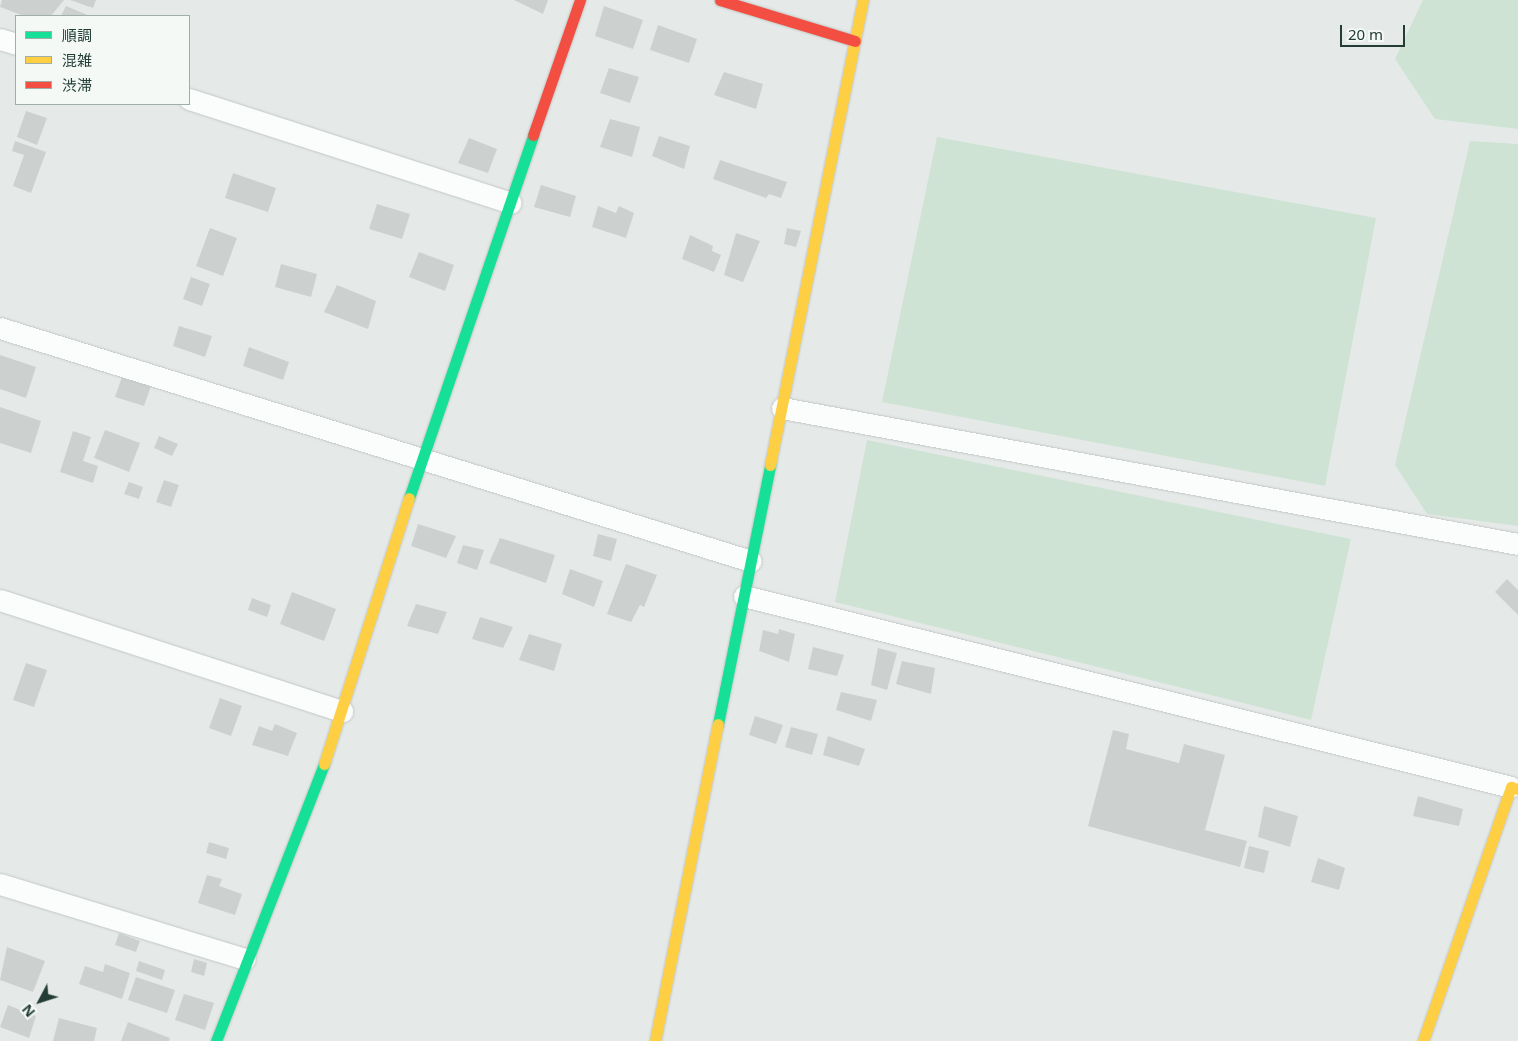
<!DOCTYPE html>
<meta charset="utf-8">
<style>
body{margin:0}
#map{position:relative;width:1518px;height:1041px;overflow:hidden;background:#e5eae8;font-family:"Noto Sans","Noto Sans JP",sans-serif}
div>[style]{position:absolute}
.green>*{inset:0;background:#cfe3d5}
.building>*{inset:0;background:#ccd1cf}
.roads{filter:drop-shadow(0 0 1px #c2c7c5) drop-shadow(0 0 1px #c2c7c5)}
.street>*{height:21px;margin:-10.5px;padding:0 10.5px;transform-origin:10.5px;border-radius:10.5px;background:#fbfcfc}
.fast>*{height:11px;margin:-5.5px;padding:0 5.5px;transform-origin:5.5px;border-radius:5.5px;background:#16e098}
.slow>*{height:11px;margin:-5.5px;padding:0 5.5px;transform-origin:5.5px;border-radius:5.5px;background:#ffcf43}
.jam>*{height:11px;margin:-5.5px;padding:0 5.5px;transform-origin:5.5px;border-radius:5.5px;background:#f24e42}
span{translate:-50% -50%;white-space:nowrap;text-align:center;line-height:1.15;-webkit-text-stroke:4.5px #f4f9f6;paint-order:stroke}
.legend{position:absolute;left:15px;top:15px;width:175px;height:90px;box-sizing:border-box;background:#f4f9f6;border:1px solid #a0aea9;margin:0;padding:6px 9px;list-style:none;font-size:15px;color:#233d36}
.legend li{display:flex;align-items:center;gap:10px;height:25px}
.legend b{width:25px;border:1px solid #a0aea9}
.north{position:absolute;left:15px;top:976px;width:50px;height:50px;-webkit-text-stroke:4px #f4f9f6;paint-order:stroke;rotate:230deg;font-size:14px;font-weight:700;line-height:20px;text-align:center;color:#233d36}
.north::after{content:'';display:block;margin:auto;width:18px;height:22px;background:#233d36;clip-path:polygon(50% 0,100% 100%,50% 72%,0 100%)}
.scale{position:absolute;left:1340px;top:25px;width:65px;height:22px;box-sizing:border-box;border:2px solid #233d36;border-top:0;padding-left:6px;font-size:15px;line-height:18px;white-space:nowrap;color:#233d36;-webkit-text-stroke:4px #f4f9f6;paint-order:stroke}
</style>
<div id="map">
<div class="green">
<div style="clip-path:polygon(1423px 0,1518px 0,1518px 129px,1435px 119px,1395px 59px)"></div>
<div style="clip-path:polygon(937px 137px,1376px 218px,1325px 486px,882px 402px)"></div>
<div style="clip-path:polygon(1470px 141px,1518px 144px,1518px 526px,1427px 514px,1395px 465px)"></div>
<div style="clip-path:polygon(867px 440px,1351px 539px,1311px 720px,835px 602px)"></div>
</div>
<div class="building">
<div style="clip-path:polygon(2px 0,64px 0,51px 16px,24px 16px,0 7px)"></div>
<div style="clip-path:polygon(70px 0,96px 0,93px 8px)"></div>
<div style="clip-path:polygon(514px 0,548px 0,543px 14px)"></div>
<div style="clip-path:polygon(66px 6px,90px 16px,61px 16px)"></div>
<div style="clip-path:polygon(604px 6px,643px 20px,633px 49px,595px 36px)"></div>
<div style="clip-path:polygon(658px 25px,697px 39px,689px 63px,650px 50px)"></div>
<div style="clip-path:polygon(609px 68px,639px 77px,630px 103px,600px 93px)"></div>
<div style="clip-path:polygon(724px 72px,763px 84px,756px 109px,714px 95px)"></div>
<div style="clip-path:polygon(26px 111px,47px 118px,37px 145px,17px 137px)"></div>
<div style="clip-path:polygon(610px 119px,640px 127px,632px 157px,600px 147px)"></div>
<div style="clip-path:polygon(659px 136px,690px 146px,684px 169px,652px 156px)"></div>
<div style="clip-path:polygon(469px 138px,497px 149px,488px 173px,458px 163px)"></div>
<div style="clip-path:polygon(15px 141px,46px 152px,31px 193px,13px 186px,24px 155px,12px 151px)"></div>
<div style="clip-path:polygon(720px 160px,787px 182px,781px 198px,769px 194px,766px 198px,713px 179px)"></div>
<div style="clip-path:polygon(233px 173px,276px 188px,268px 212px,225px 198px)"></div>
<div style="clip-path:polygon(541px 185px,576px 196px,570px 217px,534px 207px)"></div>
<div style="clip-path:polygon(377px 204px,410px 214px,402px 239px,369px 229px)"></div>
<div style="clip-path:polygon(598px 206px,616px 213px,619px 206px,634px 213px,626px 238px,592px 227px)"></div>
<div style="clip-path:polygon(210px 228px,237px 238px,223px 276px,196px 266px)"></div>
<div style="clip-path:polygon(787px 228px,801px 231px,796px 247px,784px 244px)"></div>
<div style="clip-path:polygon(736px 233px,760px 241px,743px 282px,724px 275px)"></div>
<div style="clip-path:polygon(690px 235px,713px 246px,712px 251px,721px 255px,714px 272px,682px 259px)"></div>
<div style="clip-path:polygon(419px 252px,454px 265px,445px 291px,409px 277px)"></div>
<div style="clip-path:polygon(281px 264px,317px 274px,311px 297px,275px 287px)"></div>
<div style="clip-path:polygon(191px 277px,210px 284px,202px 306px,183px 299px)"></div>
<div style="clip-path:polygon(337px 285px,376px 301px,368px 329px,324px 312px)"></div>
<div style="clip-path:polygon(179px 326px,212px 336px,205px 357px,173px 346px)"></div>
<div style="clip-path:polygon(249px 347px,289px 362px,283px 380px,243px 366px)"></div>
<div style="clip-path:polygon(0 355px,36px 367px,26px 398px,0 389px)"></div>
<div style="clip-path:polygon(122px 377px,151px 386px,144px 406px,115px 397px)"></div>
<div style="clip-path:polygon(0 407px,41px 421px,31px 453px,0 443px)"></div>
<div style="clip-path:polygon(105px 430px,140px 443px,129px 472px,94px 458px)"></div>
<div style="clip-path:polygon(73px 431px,91px 437px,83px 461px,98px 466px,93px 483px,60px 472px)"></div>
<div style="clip-path:polygon(159px 436px,178px 444px,172px 456px,154px 448px)"></div>
<div style="clip-path:polygon(164px 480px,179px 485px,171px 507px,156px 502px)"></div>
<div style="clip-path:polygon(129px 482px,143px 487px,139px 499px,124px 494px)"></div>
<div style="clip-path:polygon(418px 524px,456px 536px,446px 558px,411px 546px)"></div>
<div style="clip-path:polygon(598px 534px,617px 539px,611px 561px,593px 556px)"></div>
<div style="clip-path:polygon(500px 538px,555px 555px,546px 583px,489px 563px)"></div>
<div style="clip-path:polygon(463px 545px,484px 550px,477px 570px,457px 563px)"></div>
<div style="clip-path:polygon(626px 564px,657px 575px,644px 607px,640px 605px,631px 622px,607px 614px)"></div>
<div style="clip-path:polygon(570px 569px,603px 581px,594px 607px,562px 594px)"></div>
<div style="clip-path:polygon(1507px 579px,1518px 590px,1518px 615px,1495px 592px)"></div>
<div style="clip-path:polygon(292px 592px,336px 609px,324px 641px,280px 624px)"></div>
<div style="clip-path:polygon(252px 598px,271px 605px,267px 617px,248px 610px)"></div>
<div style="clip-path:polygon(416px 604px,447px 612px,438px 634px,407px 626px)"></div>
<div style="clip-path:polygon(480px 617px,513px 627px,503px 648px,472px 639px)"></div>
<div style="clip-path:polygon(779px 629px,795px 634px,789px 662px,759px 651px,763px 630px,778px 634px)"></div>
<div style="clip-path:polygon(529px 634px,562px 644px,554px 671px,519px 660px)"></div>
<div style="clip-path:polygon(813px 647px,844px 655px,837px 676px,808px 669px)"></div>
<div style="clip-path:polygon(878px 648px,897px 653px,887px 690px,871px 685px)"></div>
<div style="clip-path:polygon(902px 661px,935px 668px,931px 694px,896px 684px)"></div>
<div style="clip-path:polygon(26px 663px,47px 670px,34px 707px,13px 700px)"></div>
<div style="clip-path:polygon(841px 692px,877px 700px,871px 721px,836px 710px)"></div>
<div style="clip-path:polygon(220px 698px,242px 706px,231px 736px,209px 728px)"></div>
<div style="clip-path:polygon(755px 716px,783px 725px,776px 744px,749px 735px)"></div>
<div style="clip-path:polygon(275px 724px,297px 733px,288px 756px,252px 745px,259px 726px,272px 731px)"></div>
<div style="clip-path:polygon(791px 727px,818px 734px,812px 755px,785px 747px)"></div>
<div style="clip-path:polygon(1113px 730px,1129px 734px,1126px 749px,1179px 763px,1184px 744px,1225px 755px,1205px 830px,1247px 841px,1240px 867px,1088px 826px)"></div>
<div style="clip-path:polygon(828px 736px,865px 749px,859px 766px,823px 755px)"></div>
<div style="clip-path:polygon(1418px 796px,1463px 809px,1459px 826px,1413px 816px)"></div>
<div style="clip-path:polygon(1264px 806px,1298px 816px,1290px 847px,1258px 837px)"></div>
<div style="clip-path:polygon(209px 842px,229px 848px,226px 859px,206px 853px)"></div>
<div style="clip-path:polygon(1249px 846px,1269px 851px,1264px 873px,1244px 868px)"></div>
<div style="clip-path:polygon(1318px 858px,1345px 868px,1339px 890px,1311px 882px)"></div>
<div style="clip-path:polygon(207px 875px,222px 879px,219px 886px,242px 894px,235px 915px,198px 903px)"></div>
<div style="clip-path:polygon(119px 933px,140px 941px,136px 952px,115px 945px)"></div>
<div style="clip-path:polygon(7px 947px,45px 961px,33px 992px,0 980px)"></div>
<div style="clip-path:polygon(194px 959px,207px 963px,204px 976px,191px 972px)"></div>
<div style="clip-path:polygon(139px 961px,165px 970px,162px 980px,136px 971px)"></div>
<div style="clip-path:polygon(105px 964px,130px 973px,122px 999px,79px 984px,85px 966px,103px 972px)"></div>
<div style="clip-path:polygon(136px 977px,175px 990px,167px 1013px,128px 1000px)"></div>
<div style="clip-path:polygon(184px 994px,214px 1003px,205px 1030px,175px 1020px)"></div>
<div style="clip-path:polygon(8px 1005px,36px 1016px,29px 1038px,0 1027px)"></div>
<div style="clip-path:polygon(59px 1018px,97px 1028px,94px 1041px,53px 1041px)"></div>
<div style="clip-path:polygon(128px 1022px,170px 1038px,169px 1041px,121px 1041px)"></div>
</div>
<div class="roads">
<div class="street">
<div style="left:0;top:39px;width:17px;rotate:17deg"></div>
<div style="left:189px;top:99px;width:338px;rotate:17.9deg"></div>
<div style="left:0;top:328px;width:786px;rotate:17.24deg"></div>
<div style="left:782px;top:408px;width:748px;rotate:10.47deg"></div>
<div style="left:744px;top:596px;width:790px;rotate:13.98deg"></div>
<div style="left:0;top:600px;width:360px;rotate:18deg"></div>
<div style="left:0;top:884px;width:256px;rotate:17deg"></div>
</div>
<div class="fast">
<div style="left:409px;top:498px;width:384px;rotate:-71.1deg"></div>
<div style="left:718px;top:724px;width:264px;rotate:-78.6deg"></div>
<div style="left:216px;top:1041px;width:297px;rotate:-68.7deg"></div>
</div>
<div class="slow">
<div style="left:770px;top:465px;width:474px;rotate:-78.7deg"></div>
<div style="left:324px;top:764px;width:279px;rotate:-72.3deg"></div>
<div style="left:655px;top:1041px;width:323px;rotate:-78.8deg"></div>
<div style="left:1423px;top:1041px;width:269px;rotate:-70.9deg"></div>
<div style="left:1511px;top:787px;width:7px;rotate:16deg"></div>
</div>
<div class="jam">
<div style="left:720px;top:0;width:141px;rotate:16.9deg"></div>
<div style="left:533px;top:135px;width:143px;rotate:-70.8deg"></div>
</div>
</div>
<ul class="legend">
<li><b style="height:6px;background:#16e098"></b>順調</li>
<li><b style="height:6px;background:#ffcf43"></b>混雑</li>
<li><b style="height:6px;background:#f24e42"></b>渋滞</li>
</ul>
<div class="north">N</div>
<div class="scale">20 m</div>
</div>
